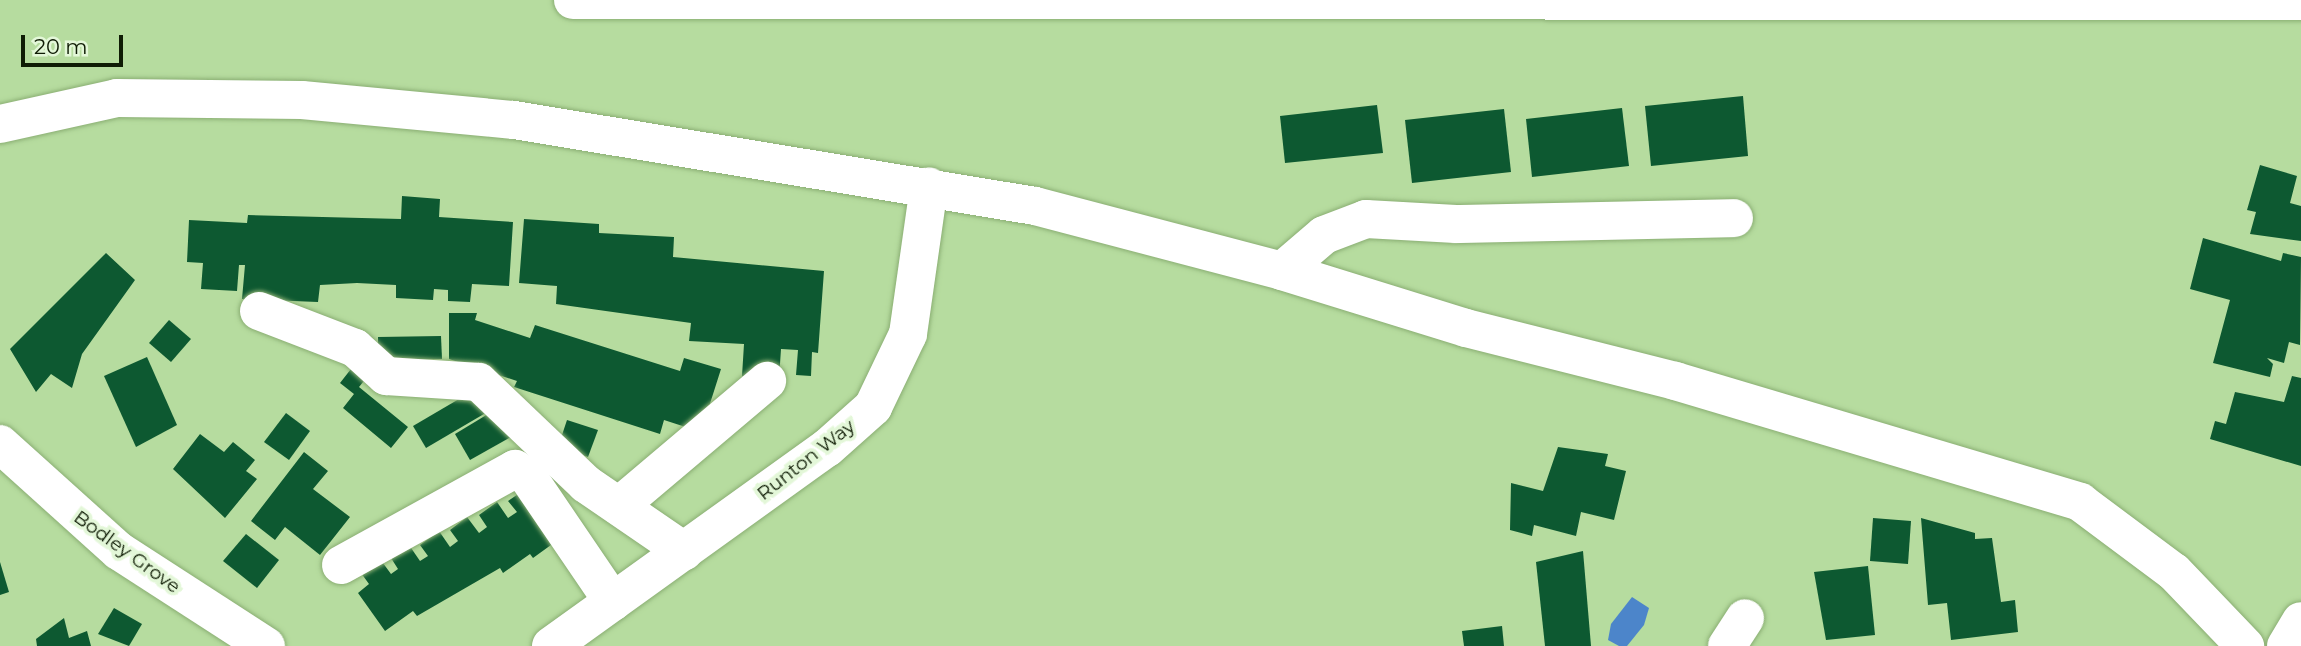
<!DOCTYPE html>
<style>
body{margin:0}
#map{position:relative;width:2301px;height:646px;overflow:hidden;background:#b6dc9f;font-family:Montserrat,sans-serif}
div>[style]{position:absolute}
.water>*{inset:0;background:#4c85ca}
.building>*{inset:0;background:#0d5931}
.roads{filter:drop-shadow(0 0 2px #8aae73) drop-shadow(0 0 2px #8aae73)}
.minor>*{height:38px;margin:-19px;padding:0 19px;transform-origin:19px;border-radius:19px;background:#fff}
.major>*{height:38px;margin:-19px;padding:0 19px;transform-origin:19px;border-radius:19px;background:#fff}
span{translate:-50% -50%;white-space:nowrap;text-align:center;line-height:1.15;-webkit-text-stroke:7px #e3f7d8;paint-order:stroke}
.street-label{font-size:19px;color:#0f1c05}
.scale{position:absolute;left:21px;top:35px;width:102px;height:32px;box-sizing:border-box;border:4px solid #0f1c05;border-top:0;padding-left:9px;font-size:21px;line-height:24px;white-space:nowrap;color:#0f1c05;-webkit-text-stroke:5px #e3f7d8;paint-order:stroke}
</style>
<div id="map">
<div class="water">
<div style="clip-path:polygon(1632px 597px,1649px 608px,1644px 625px,1627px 646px,1619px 646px,1608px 640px,1611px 624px)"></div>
</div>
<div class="building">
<div style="clip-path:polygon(1743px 96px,1748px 156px,1651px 166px,1645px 106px)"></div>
<div style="clip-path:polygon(1377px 105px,1383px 153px,1285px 163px,1280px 116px)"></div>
<div style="clip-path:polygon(1622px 108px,1629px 166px,1532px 177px,1526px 119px)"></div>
<div style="clip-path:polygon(1504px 109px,1511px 172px,1412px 183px,1405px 120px)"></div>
<div style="clip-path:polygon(2260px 165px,2297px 176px,2290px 203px,2301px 206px,2301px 241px,2250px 234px,2256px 212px,2247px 210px)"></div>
<div style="clip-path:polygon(402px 196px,440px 199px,439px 217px,513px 222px,509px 286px,472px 284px,470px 302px,448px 301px,448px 290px,434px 289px,433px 300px,396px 298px,396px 285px,357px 283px,320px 285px,318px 302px,242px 299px,245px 265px,239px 265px,237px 291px,201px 289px,203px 263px,187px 262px,189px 220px,247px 223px,248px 215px,401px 219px)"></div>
<div style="clip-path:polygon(524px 219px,599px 224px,599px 233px,674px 237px,673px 257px,824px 271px,818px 353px,812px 352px,811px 376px,796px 375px,798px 350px,781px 349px,779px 379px,742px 376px,744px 344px,689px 341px,691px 323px,556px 304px,557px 286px,519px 283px)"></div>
<div style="clip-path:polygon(2203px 238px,2281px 261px,2283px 253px,2301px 257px,2300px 345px,2289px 342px,2284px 363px,2267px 358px,2273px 364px,2270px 377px,2213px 363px,2230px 300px,2190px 289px)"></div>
<div style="clip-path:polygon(106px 253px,135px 280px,82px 354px,72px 388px,51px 374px,36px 392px,10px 349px)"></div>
<div style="clip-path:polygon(449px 313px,477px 313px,475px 320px,530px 338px,535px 325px,680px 371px,684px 358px,721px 369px,701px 432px,664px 420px,660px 434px,514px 387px,517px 381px,449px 359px)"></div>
<div style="clip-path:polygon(169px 320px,191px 339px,171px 362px,149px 343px)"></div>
<div style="clip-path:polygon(441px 336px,442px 359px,378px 360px,378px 337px)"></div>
<div style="clip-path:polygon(147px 357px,177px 425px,136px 447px,104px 376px)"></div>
<div style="clip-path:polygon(358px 360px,372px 371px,359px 387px,408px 427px,391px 448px,343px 408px,354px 394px,340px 383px)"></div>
<div style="clip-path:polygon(2292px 376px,2301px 378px,2301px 466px,2210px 439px,2215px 421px,2226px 424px,2235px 392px,2284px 402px)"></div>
<div style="clip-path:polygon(476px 389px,489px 411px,426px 448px,413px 426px)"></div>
<div style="clip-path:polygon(493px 411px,511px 437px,470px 460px,455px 434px)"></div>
<div style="clip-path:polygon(286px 413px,310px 431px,289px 460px,264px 442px)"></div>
<div style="clip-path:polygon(567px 420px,598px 430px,588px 457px,558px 447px)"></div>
<div style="clip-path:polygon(200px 434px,224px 452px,233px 442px,255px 460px,246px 471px,257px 479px,225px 518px,173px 469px)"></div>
<div style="clip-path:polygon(1558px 447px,1608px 454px,1605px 466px,1626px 471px,1614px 520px,1581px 512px,1576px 536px,1534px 525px,1532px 536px,1510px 530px,1511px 483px,1543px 491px)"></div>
<div style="clip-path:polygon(304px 452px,328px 471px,313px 489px,350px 517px,320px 555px,285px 527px,275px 540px,251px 521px)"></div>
<div style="clip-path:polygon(527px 488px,562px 537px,533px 558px,530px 554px,503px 573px,500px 568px,417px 616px,413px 611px,385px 631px,358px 593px,369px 584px,361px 573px,380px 559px,391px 574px,398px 569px,391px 558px,409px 545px,420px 561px,428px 556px,420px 545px,439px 531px,450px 547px,458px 541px,450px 530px,467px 517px,479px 533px,487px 527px,479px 515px,497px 502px,508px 518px,517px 512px,508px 501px)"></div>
<div style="clip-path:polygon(1873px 518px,1911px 521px,1908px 564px,1870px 561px)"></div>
<div style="clip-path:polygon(1921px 518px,1975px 533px,1975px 539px,1992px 538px,2001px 602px,2015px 600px,2018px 632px,1951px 640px,1947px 603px,1928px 605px)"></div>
<div style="clip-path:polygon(246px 534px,279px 560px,257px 588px,223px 561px)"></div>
<div style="clip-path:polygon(1583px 551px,1591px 646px,1545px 646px,1536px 562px)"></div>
<div style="clip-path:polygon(0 562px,9px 592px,0 595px)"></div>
<div style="clip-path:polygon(1868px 566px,1875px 635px,1826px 640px,1814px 572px)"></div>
<div style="clip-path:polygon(114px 608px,142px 624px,129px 646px,98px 634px)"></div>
<div style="clip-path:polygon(64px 618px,69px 638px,87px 631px,91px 646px,37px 646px,36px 639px)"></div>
<div style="clip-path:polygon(1502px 626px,1504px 646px,1464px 646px,1462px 631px)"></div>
</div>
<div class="roads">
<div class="minor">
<div style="left:0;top:124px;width:120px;rotate:-12.5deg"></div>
<div style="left:117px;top:98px;width:185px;rotate:0.6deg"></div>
<div style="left:302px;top:100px;width:213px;rotate:5.4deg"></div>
<div style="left:514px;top:120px;width:528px;rotate:9.37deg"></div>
<div style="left:1035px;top:206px;width:255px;rotate:14.7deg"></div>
<div style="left:1282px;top:271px;width:193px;rotate:17.2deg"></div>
<div style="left:1466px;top:328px;width:216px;rotate:14.2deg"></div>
<div style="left:1675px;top:381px;width:423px;rotate:16.6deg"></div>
<div style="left:2080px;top:502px;width:117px;rotate:36.7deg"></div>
<div style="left:2174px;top:572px;width:103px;rotate:46.2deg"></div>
<div style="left:1282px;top:271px;width:55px;rotate:-40.6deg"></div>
<div style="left:1324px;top:235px;width:45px;rotate:-20.9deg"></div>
<div style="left:1366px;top:219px;width:90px;rotate:3.2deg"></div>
<div style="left:1456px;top:224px;width:278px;rotate:-1.2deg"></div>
<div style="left:259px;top:311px;width:103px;rotate:21.1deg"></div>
<div style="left:355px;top:348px;width:42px;rotate:42.1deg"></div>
<div style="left:386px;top:376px;width:93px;rotate:3.7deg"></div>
<div style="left:479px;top:382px;width:148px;rotate:43.6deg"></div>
<div style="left:586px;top:484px;width:119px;rotate:34.4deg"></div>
<div style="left:0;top:444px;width:160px;rotate:42deg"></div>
<div style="left:119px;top:551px;width:175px;rotate:32.9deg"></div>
<div style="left:619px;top:506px;width:194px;rotate:-40.2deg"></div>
<div style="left:341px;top:565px;width:199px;rotate:-28.9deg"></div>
<div style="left:515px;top:469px;width:15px;rotate:32deg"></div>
<div style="left:528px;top:477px;width:151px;rotate:55.8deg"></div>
<div style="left:551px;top:646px;width:340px;rotate:-35.7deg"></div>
<div style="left:827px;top:448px;width:62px;rotate:-41.7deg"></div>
<div style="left:873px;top:407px;width:81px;rotate:-64.4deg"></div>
<div style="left:908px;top:334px;width:149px;rotate:-81.9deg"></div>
<div style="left:1727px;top:646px;width:33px;rotate:-57deg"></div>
<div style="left:2286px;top:646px;width:29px;rotate:-59deg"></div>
</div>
<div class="major">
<div style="left:573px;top:0;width:1728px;rotate:0.03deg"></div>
</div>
</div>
<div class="street-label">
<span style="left:806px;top:460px;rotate:-38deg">Runton Way</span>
<span style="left:127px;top:552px;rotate:36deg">Bodley Grove</span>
</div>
<div class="scale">20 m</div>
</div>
